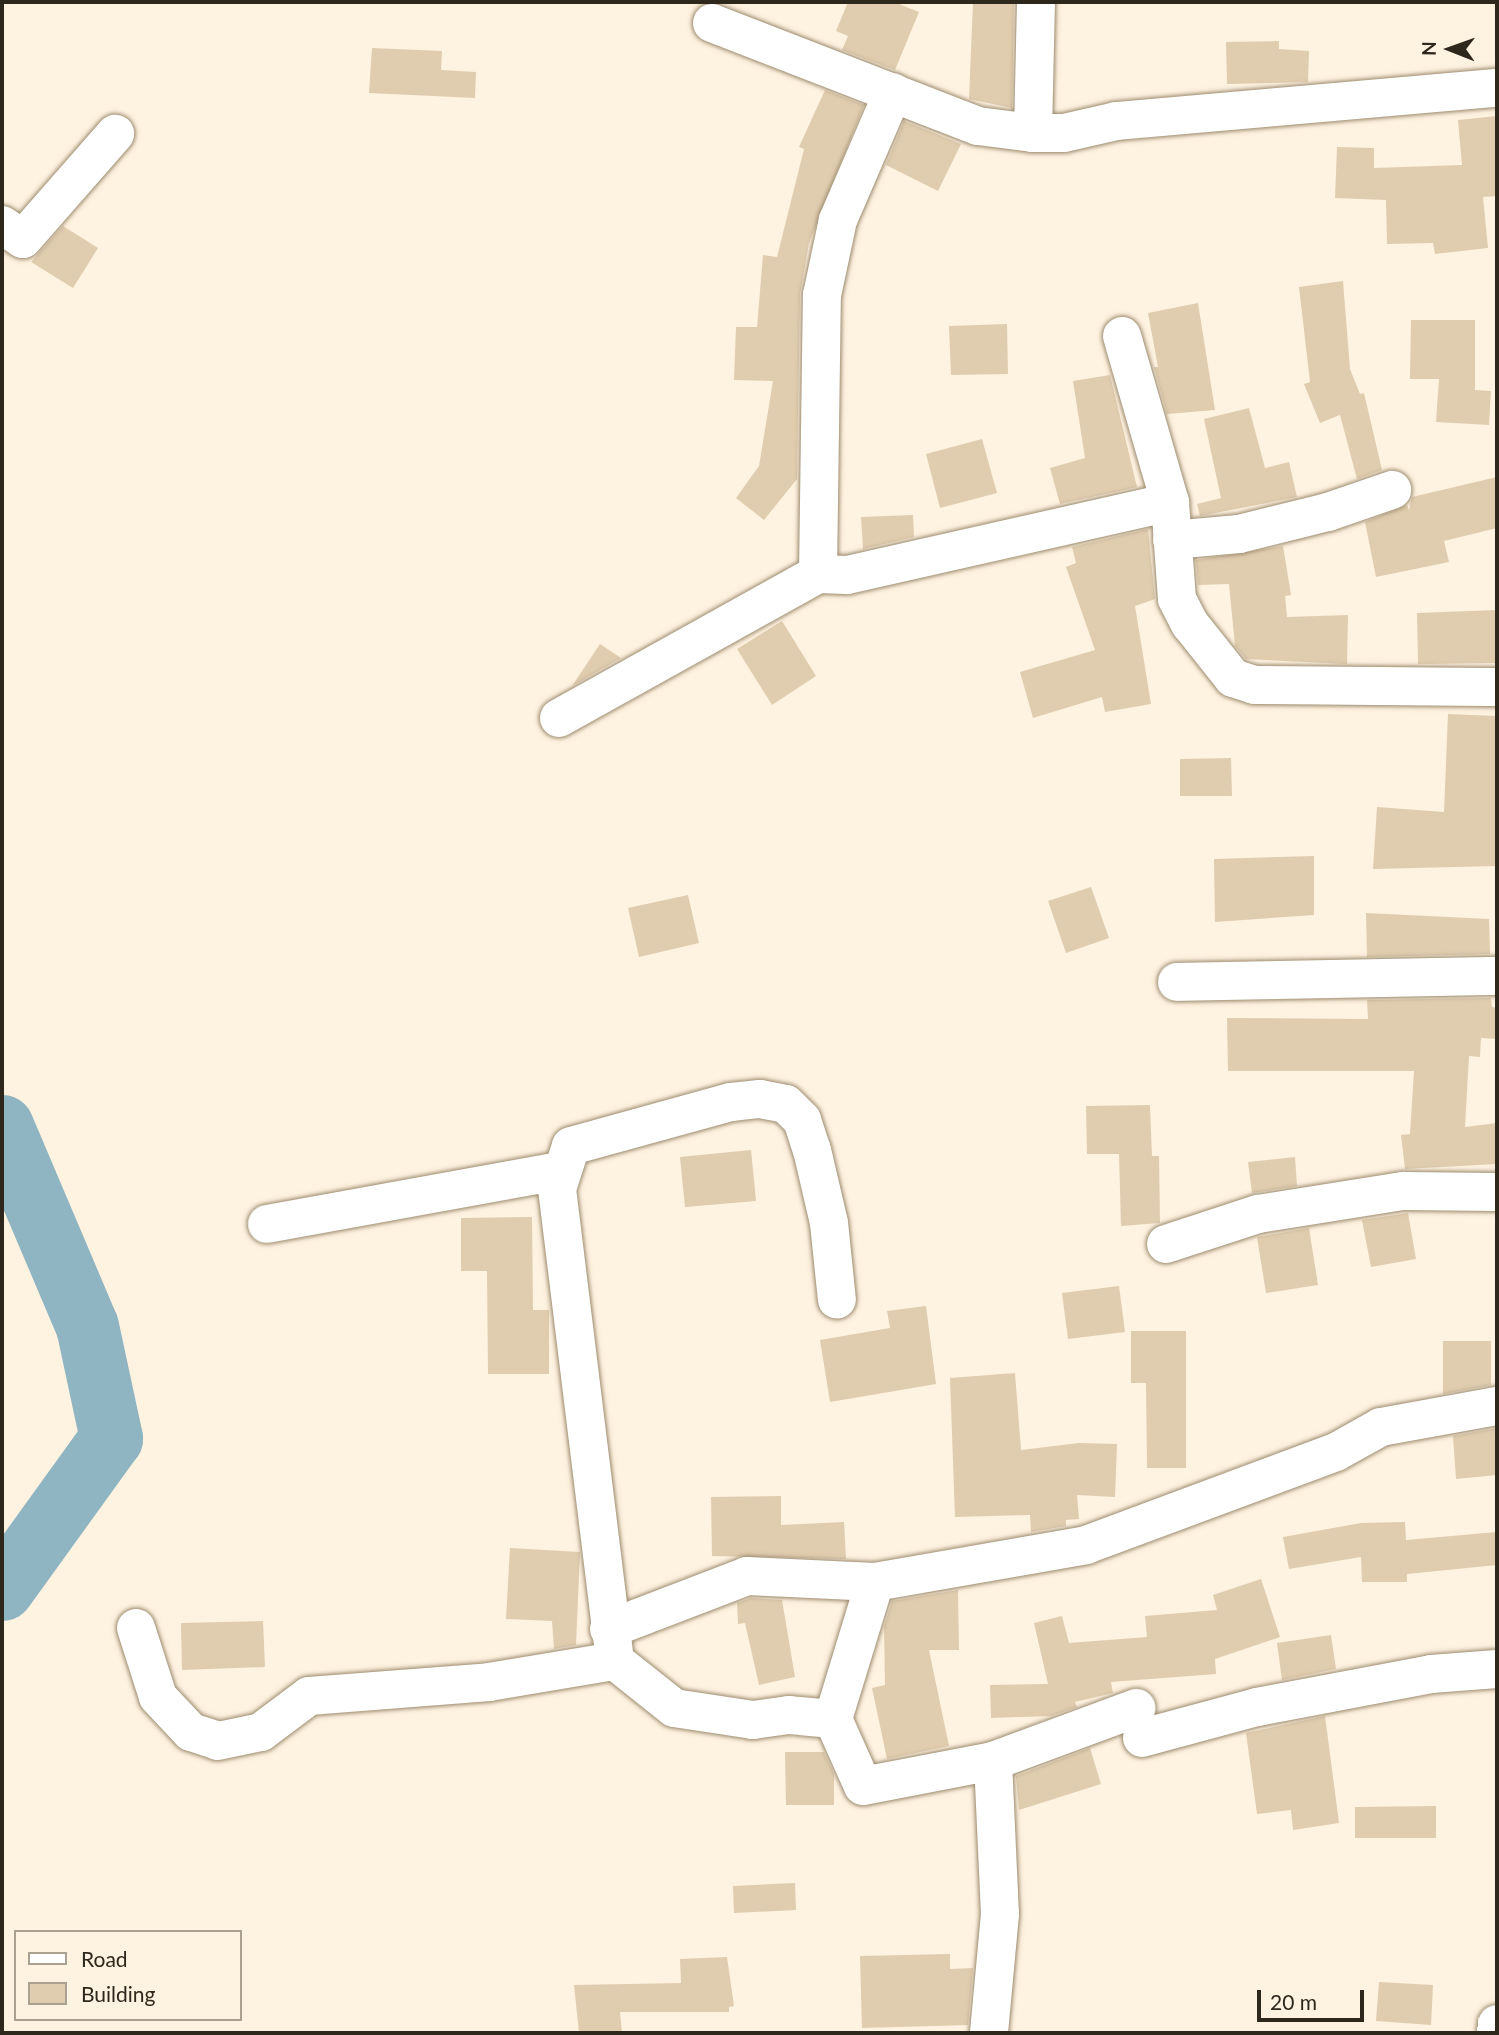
<!DOCTYPE html>
<style>
body{margin:0}
#map{position:relative;width:1499px;height:2035px;overflow:hidden;background:#fef2e0;font-family:Lato,sans-serif}
div>[style]{position:absolute}
.river>*{height:63px;margin:-31.5px;padding:0 31.5px;transform-origin:31.5px;border-radius:31.5px;background:#90b5c2}
.building>*{inset:0;background:#e0cdaf}
.roads{filter:drop-shadow(0 0 2px #9c8b6e) drop-shadow(0 0 2px #9c8b6e)}
.street>*{height:38px;margin:-19px;padding:0 19px;transform-origin:19px;border-radius:19px;background:#fff}
.secondary>*{height:38px;margin:-19px;padding:0 19px;transform-origin:19px;border-radius:19px;background:#fff}
span{translate:-50% -50%;white-space:nowrap;text-align:center;line-height:1.15;-webkit-text-stroke:7px #fef2e0;paint-order:stroke}
.frame{position:absolute;inset:0;border:4px solid #2e271b;pointer-events:none}
.legend{position:absolute;left:14px;top:1930px;width:228px;height:91px;box-sizing:border-box;background:#fef2e0;border:2px solid #aba191;margin:0;padding:9px 12px;list-style:none;font-size:21px;color:#2e271b}
.legend li{display:flex;align-items:center;gap:14px;height:35px}
.legend b{width:35px;border:2px solid #aba191}
.north{position:absolute;left:1415px;top:14px;width:70px;height:70px;-webkit-text-stroke:5px #fef2e0;paint-order:stroke;rotate:271deg;font-size:19px;font-weight:700;line-height:28px;text-align:center;color:#2e271b}
.north::after{content:'';display:block;margin:auto;width:24px;height:32px;background:#2e271b;clip-path:polygon(50% 0,100% 100%,50% 72%,0 100%)}
.scale{position:absolute;left:1257px;top:1990px;width:107px;height:32px;box-sizing:border-box;border:4px solid #2e271b;border-top:0;padding-left:9px;font-size:21px;line-height:24px;white-space:nowrap;color:#2e271b;-webkit-text-stroke:5px #fef2e0;paint-order:stroke}
</style>
<div id="map">
<div class="river">
<div style="left:2px;top:1126px;width:217px;rotate:67deg"></div>
<div style="left:87px;top:1326px;width:115px;rotate:77.9deg"></div>
<div style="left:111px;top:1438px;width:186px;rotate:125.8deg"></div>
</div>
<div class="building">
<div style="clip-path:polygon(848px 2px,894px 2px,919px 12px,895px 70px,842px 50px,848px 36px,836px 31px)"></div>
<div style="clip-path:polygon(973px 2px,1014px 2px,1012px 108px,969px 99px)"></div>
<div style="clip-path:polygon(1279px 41px,1279px 49px,1309px 51px,1308px 82px,1227px 84px,1226px 42px)"></div>
<div style="clip-path:polygon(372px 48px,442px 51px,441px 70px,476px 72px,475px 98px,369px 93px)"></div>
<div style="clip-path:polygon(825px 90px,864px 105px,809px 243px,800px 294px,797px 479px,764px 520px,736px 498px,759px 466px,773px 381px,734px 380px,736px 327px,757px 327px,763px 255px,777px 257px,804px 149px,799px 147px)"></div>
<div style="clip-path:polygon(1497px 116px,1497px 196px,1483px 197px,1488px 248px,1435px 254px,1433px 243px,1387px 244px,1386px 200px,1335px 198px,1337px 147px,1374px 148px,1374px 168px,1462px 165px,1458px 120px)"></div>
<div style="clip-path:polygon(904px 121px,961px 144px,938px 191px,886px 165px)"></div>
<div style="clip-path:polygon(63px 226px,98px 248px,73px 288px,31px 262px)"></div>
<div style="clip-path:polygon(1343px 281px,1350px 369px,1360px 394px,1364px 393px,1382px 470px,1357px 479px,1340px 415px,1320px 423px,1304px 384px,1310px 382px,1299px 287px)"></div>
<div style="clip-path:polygon(1198px 303px,1215px 410px,1167px 414px,1154px 367px,1158px 367px,1148px 313px)"></div>
<div style="clip-path:polygon(1411px 320px,1475px 320px,1475px 390px,1491px 391px,1489px 425px,1436px 422px,1439px 379px,1410px 379px)"></div>
<div style="clip-path:polygon(1007px 324px,1008px 374px,951px 375px,949px 326px)"></div>
<div style="clip-path:polygon(1110px 375px,1137px 487px,1060px 504px,1050px 468px,1085px 458px,1073px 381px)"></div>
<div style="clip-path:polygon(1249px 408px,1265px 468px,1289px 462px,1297px 497px,1200px 516px,1197px 504px,1221px 498px,1204px 419px)"></div>
<div style="clip-path:polygon(982px 439px,997px 493px,940px 508px,926px 454px)"></div>
<div style="clip-path:polygon(1497px 477px,1497px 528px,1444px 541px,1449px 562px,1376px 577px,1365px 522px,1407px 505px,1409px 510px,1412px 497px)"></div>
<div style="clip-path:polygon(913px 515px,914px 537px,863px 549px,861px 517px)"></div>
<div style="clip-path:polygon(1148px 529px,1155px 599px,1135px 606px,1151px 704px,1105px 712px,1102px 697px,1033px 718px,1020px 672px,1095px 650px,1066px 567px,1076px 563px,1072px 547px)"></div>
<div style="clip-path:polygon(1283px 546px,1291px 595px,1285px 596px,1287px 617px,1348px 615px,1347px 664px,1246px 659px,1235px 646px,1229px 584px,1198px 585px,1196px 560px)"></div>
<div style="clip-path:polygon(1497px 610px,1497px 663px,1418px 664px,1417px 613px)"></div>
<div style="clip-path:polygon(782px 621px,816px 676px,772px 705px,737px 649px)"></div>
<div style="clip-path:polygon(600px 644px,621px 658px,572px 686px)"></div>
<div style="clip-path:polygon(1448px 714px,1497px 716px,1497px 866px,1373px 869px,1377px 807px,1444px 812px)"></div>
<div style="clip-path:polygon(1231px 758px,1232px 796px,1180px 796px,1180px 759px)"></div>
<div style="clip-path:polygon(1314px 856px,1314px 915px,1215px 922px,1214px 859px)"></div>
<div style="clip-path:polygon(1091px 887px,1109px 938px,1066px 953px,1048px 901px)"></div>
<div style="clip-path:polygon(688px 895px,699px 943px,639px 957px,628px 908px)"></div>
<div style="clip-path:polygon(1366px 913px,1489px 919px,1490px 954px,1367px 957px)"></div>
<div style="clip-path:polygon(1491px 998px,1492px 1007px,1497px 1008px,1497px 1039px,1481px 1038px,1480px 1057px,1469px 1056px,1465px 1127px,1497px 1123px,1497px 1164px,1405px 1169px,1401px 1135px,1410px 1134px,1414px 1071px,1228px 1071px,1227px 1018px,1368px 1019px,1367px 1000px)"></div>
<div style="clip-path:polygon(1150px 1105px,1152px 1156px,1159px 1156px,1160px 1223px,1121px 1226px,1119px 1154px,1087px 1154px,1086px 1106px)"></div>
<div style="clip-path:polygon(751px 1150px,756px 1201px,685px 1207px,680px 1157px)"></div>
<div style="clip-path:polygon(1295px 1157px,1297px 1186px,1252px 1193px,1248px 1162px)"></div>
<div style="clip-path:polygon(1408px 1213px,1416px 1259px,1371px 1267px,1362px 1220px)"></div>
<div style="clip-path:polygon(532px 1217px,533px 1310px,549px 1310px,549px 1374px,488px 1374px,487px 1271px,461px 1271px,461px 1218px)"></div>
<div style="clip-path:polygon(1309px 1228px,1318px 1285px,1266px 1293px,1257px 1237px)"></div>
<div style="clip-path:polygon(1119px 1286px,1125px 1332px,1068px 1339px,1062px 1293px)"></div>
<div style="clip-path:polygon(926px 1306px,936px 1384px,830px 1402px,820px 1340px,890px 1328px,887px 1311px)"></div>
<div style="clip-path:polygon(1131px 1331px,1186px 1331px,1186px 1468px,1147px 1468px,1146px 1383px,1131px 1383px)"></div>
<div style="clip-path:polygon(1443px 1341px,1491px 1341px,1491px 1385px,1443px 1394px)"></div>
<div style="clip-path:polygon(1015px 1373px,1021px 1450px,1079px 1443px,1117px 1444px,1115px 1497px,1077px 1495px,1079px 1519px,1066px 1520px,1066px 1526px,1031px 1532px,1030px 1515px,955px 1517px,950px 1378px)"></div>
<div style="clip-path:polygon(1497px 1428px,1497px 1475px,1456px 1479px,1453px 1436px)"></div>
<div style="clip-path:polygon(781px 1496px,781px 1525px,844px 1522px,846px 1559px,712px 1556px,711px 1497px)"></div>
<div style="clip-path:polygon(1405px 1522px,1406px 1540px,1497px 1532px,1497px 1565px,1407px 1574px,1407px 1582px,1362px 1582px,1361px 1557px,1289px 1569px,1283px 1537px,1361px 1523px)"></div>
<div style="clip-path:polygon(510px 1548px,580px 1552px,576px 1645px,554px 1649px,552px 1621px,506px 1619px)"></div>
<div style="clip-path:polygon(1261px 1579px,1280px 1637px,1215px 1659px,1216px 1674px,1111px 1682px,1113px 1693px,1075px 1702px,1077px 1707px,1051px 1716px,991px 1718px,990px 1685px,1048px 1684px,1034px 1623px,1062px 1616px,1069px 1643px,1147px 1637px,1145px 1616px,1217px 1610px,1213px 1595px)"></div>
<div style="clip-path:polygon(958px 1590px,959px 1650px,929px 1650px,949px 1746px,887px 1759px,872px 1688px,885px 1685px,884px 1627px,892px 1601px)"></div>
<div style="clip-path:polygon(751px 1598px,782px 1600px,795px 1677px,759px 1685px,745px 1623px,738px 1624px,737px 1603px)"></div>
<div style="clip-path:polygon(263px 1621px,265px 1667px,182px 1670px,181px 1623px)"></div>
<div style="clip-path:polygon(1331px 1635px,1336px 1669px,1282px 1680px,1277px 1643px)"></div>
<div style="clip-path:polygon(1325px 1716px,1339px 1823px,1293px 1830px,1291px 1810px,1257px 1814px,1246px 1733px)"></div>
<div style="clip-path:polygon(1090px 1748px,1101px 1784px,1019px 1810px,1016px 1776px)"></div>
<div style="clip-path:polygon(785px 1752px,824px 1752px,834px 1774px,834px 1805px,786px 1805px)"></div>
<div style="clip-path:polygon(1436px 1806px,1436px 1838px,1355px 1838px,1355px 1807px)"></div>
<div style="clip-path:polygon(795px 1883px,796px 1910px,734px 1913px,733px 1886px)"></div>
<div style="clip-path:polygon(950px 1954px,950px 1969px,973px 1968px,968px 2025px,862px 2028px,860px 1956px)"></div>
<div style="clip-path:polygon(727px 1957px,734px 2006px,729px 2007px,729px 2012px,620px 2012px,622px 2033px,579px 2033px,574px 1985px,681px 1983px,680px 1959px)"></div>
<div style="clip-path:polygon(1379px 1982px,1433px 1985px,1431px 2025px,1376px 2021px)"></div>
</div>
<div class="roads">
<div class="street">
<div style="left:712px;top:23px;width:285px;rotate:21.2deg"></div>
<div style="left:978px;top:126px;width:55px;rotate:7.3deg"></div>
<div style="left:1033px;top:133px;width:31px"></div>
<div style="left:1064px;top:133px;width:54px;rotate:-12.8deg"></div>
<div style="left:1117px;top:121px;width:381px;rotate:-5deg"></div>
<div style="left:1033px;top:133px;width:131px;rotate:-88.7deg"></div>
<div style="left:2px;top:225px;width:25px;rotate:34deg"></div>
<div style="left:23px;top:239px;width:140px;rotate:-48.8deg"></div>
<div style="left:1122px;top:336px;width:173px;rotate:73.9deg"></div>
<div style="left:1170px;top:502px;width:97px;rotate:85.9deg"></div>
<div style="left:1177px;top:599px;width:28px;rotate:63deg"></div>
<div style="left:1190px;top:624px;width:69px;rotate:51.5deg"></div>
<div style="left:1233px;top:678px;width:22px;rotate:18deg"></div>
<div style="left:1254px;top:685px;width:243px;rotate:0.5deg"></div>
<div style="left:1172px;top:540px;width:67px;rotate:-5.1deg"></div>
<div style="left:1239px;top:534px;width:92px;rotate:-13.9deg"></div>
<div style="left:1328px;top:512px;width:68px;rotate:-19deg"></div>
<div style="left:818px;top:574px;width:279px;rotate:-89.2deg"></div>
<div style="left:822px;top:295px;width:77px;rotate:-78deg"></div>
<div style="left:838px;top:220px;width:139px;rotate:-66.7deg"></div>
<div style="left:559px;top:718px;width:296px;rotate:-29.1deg"></div>
<div style="left:818px;top:574px;width:29px;rotate:2deg"></div>
<div style="left:847px;top:575px;width:331px;rotate:-12.7deg"></div>
<div style="left:1177px;top:982px;width:320px;rotate:-1.1deg"></div>
<div style="left:267px;top:1224px;width:298px;rotate:-10.3deg"></div>
<div style="left:1166px;top:1244px;width:97px;rotate:-18.1deg"></div>
<div style="left:1258px;top:1214px;width:148px;rotate:-9deg"></div>
<div style="left:1404px;top:1191px;width:93px;rotate:0.6deg"></div>
<div style="left:136px;top:1628px;width:72px;rotate:72.3deg"></div>
<div style="left:158px;top:1697px;width:48px;rotate:46.7deg"></div>
<div style="left:191px;top:1732px;width:28px;rotate:18deg"></div>
<div style="left:218px;top:1741px;width:44px;rotate:-11.8deg"></div>
<div style="left:261px;top:1732px;width:60px;rotate:-36.9deg"></div>
<div style="left:309px;top:1696px;width:181px;rotate:-4.4deg"></div>
<div style="left:489px;top:1682px;width:128px;rotate:-9.5deg"></div>
<div style="left:615px;top:1661px;width:75px;rotate:38.5deg"></div>
<div style="left:674px;top:1708px;width:80px;rotate:8.6deg"></div>
<div style="left:753px;top:1720px;width:36px;rotate:-8deg"></div>
<div style="left:789px;top:1715px;width:44px;rotate:5.2deg"></div>
<div style="left:833px;top:1719px;width:73px;rotate:65.9deg"></div>
<div style="left:863px;top:1786px;width:132px;rotate:-10.9deg"></div>
<div style="left:993px;top:1761px;width:153px;rotate:87.4deg"></div>
<div style="left:1000px;top:1914px;width:120px;rotate:95.3deg"></div>
<div style="left:609px;top:1629px;width:148px;rotate:-21deg"></div>
<div style="left:747px;top:1576px;width:128px;rotate:2.7deg"></div>
<div style="left:875px;top:1582px;width:214px;rotate:-9.9deg"></div>
<div style="left:1086px;top:1545px;width:267px;rotate:-20.4deg"></div>
<div style="left:1336px;top:1452px;width:51px;rotate:-29.1deg"></div>
<div style="left:1381px;top:1427px;width:118px;rotate:-10.3deg"></div>
<div style="left:615px;top:1661px;width:476px;rotate:-97deg"></div>
<div style="left:557px;top:1189px;width:45px;rotate:-72deg"></div>
<div style="left:571px;top:1146px;width:166px;rotate:-15.4deg"></div>
<div style="left:731px;top:1102px;width:29px;rotate:-6deg"></div>
<div style="left:760px;top:1099px;width:26px;rotate:11deg"></div>
<div style="left:786px;top:1104px;width:23px;rotate:45deg"></div>
<div style="left:802px;top:1120px;width:32px;rotate:72deg"></div>
<div style="left:812px;top:1150px;width:75px;rotate:76.9deg"></div>
<div style="left:829px;top:1223px;width:77px;rotate:84.1deg"></div>
<div style="left:833px;top:1719px;width:143px;rotate:-73deg"></div>
<div style="left:1142px;top:1738px;width:119px;rotate:-15.1deg"></div>
<div style="left:1257px;top:1707px;width:177px;rotate:-10.7deg"></div>
<div style="left:1431px;top:1674px;width:66px;rotate:-4.3deg"></div>
<div style="left:993px;top:1761px;width:153px;rotate:-20.3deg"></div>
</div>
<div class="secondary">
<div style="left:1496px;top:2033px;width:9px;rotate:-84deg"></div>
</div>
</div>
<div class="frame"></div>
<ul class="legend">
<li><b style="height:9px;background:#fff"></b>Road</li>
<li><b style="height:19px;background:#e0cdaf"></b>Building</li>
</ul>
<div class="north">N</div>
<div class="scale">20 m</div>
</div>
